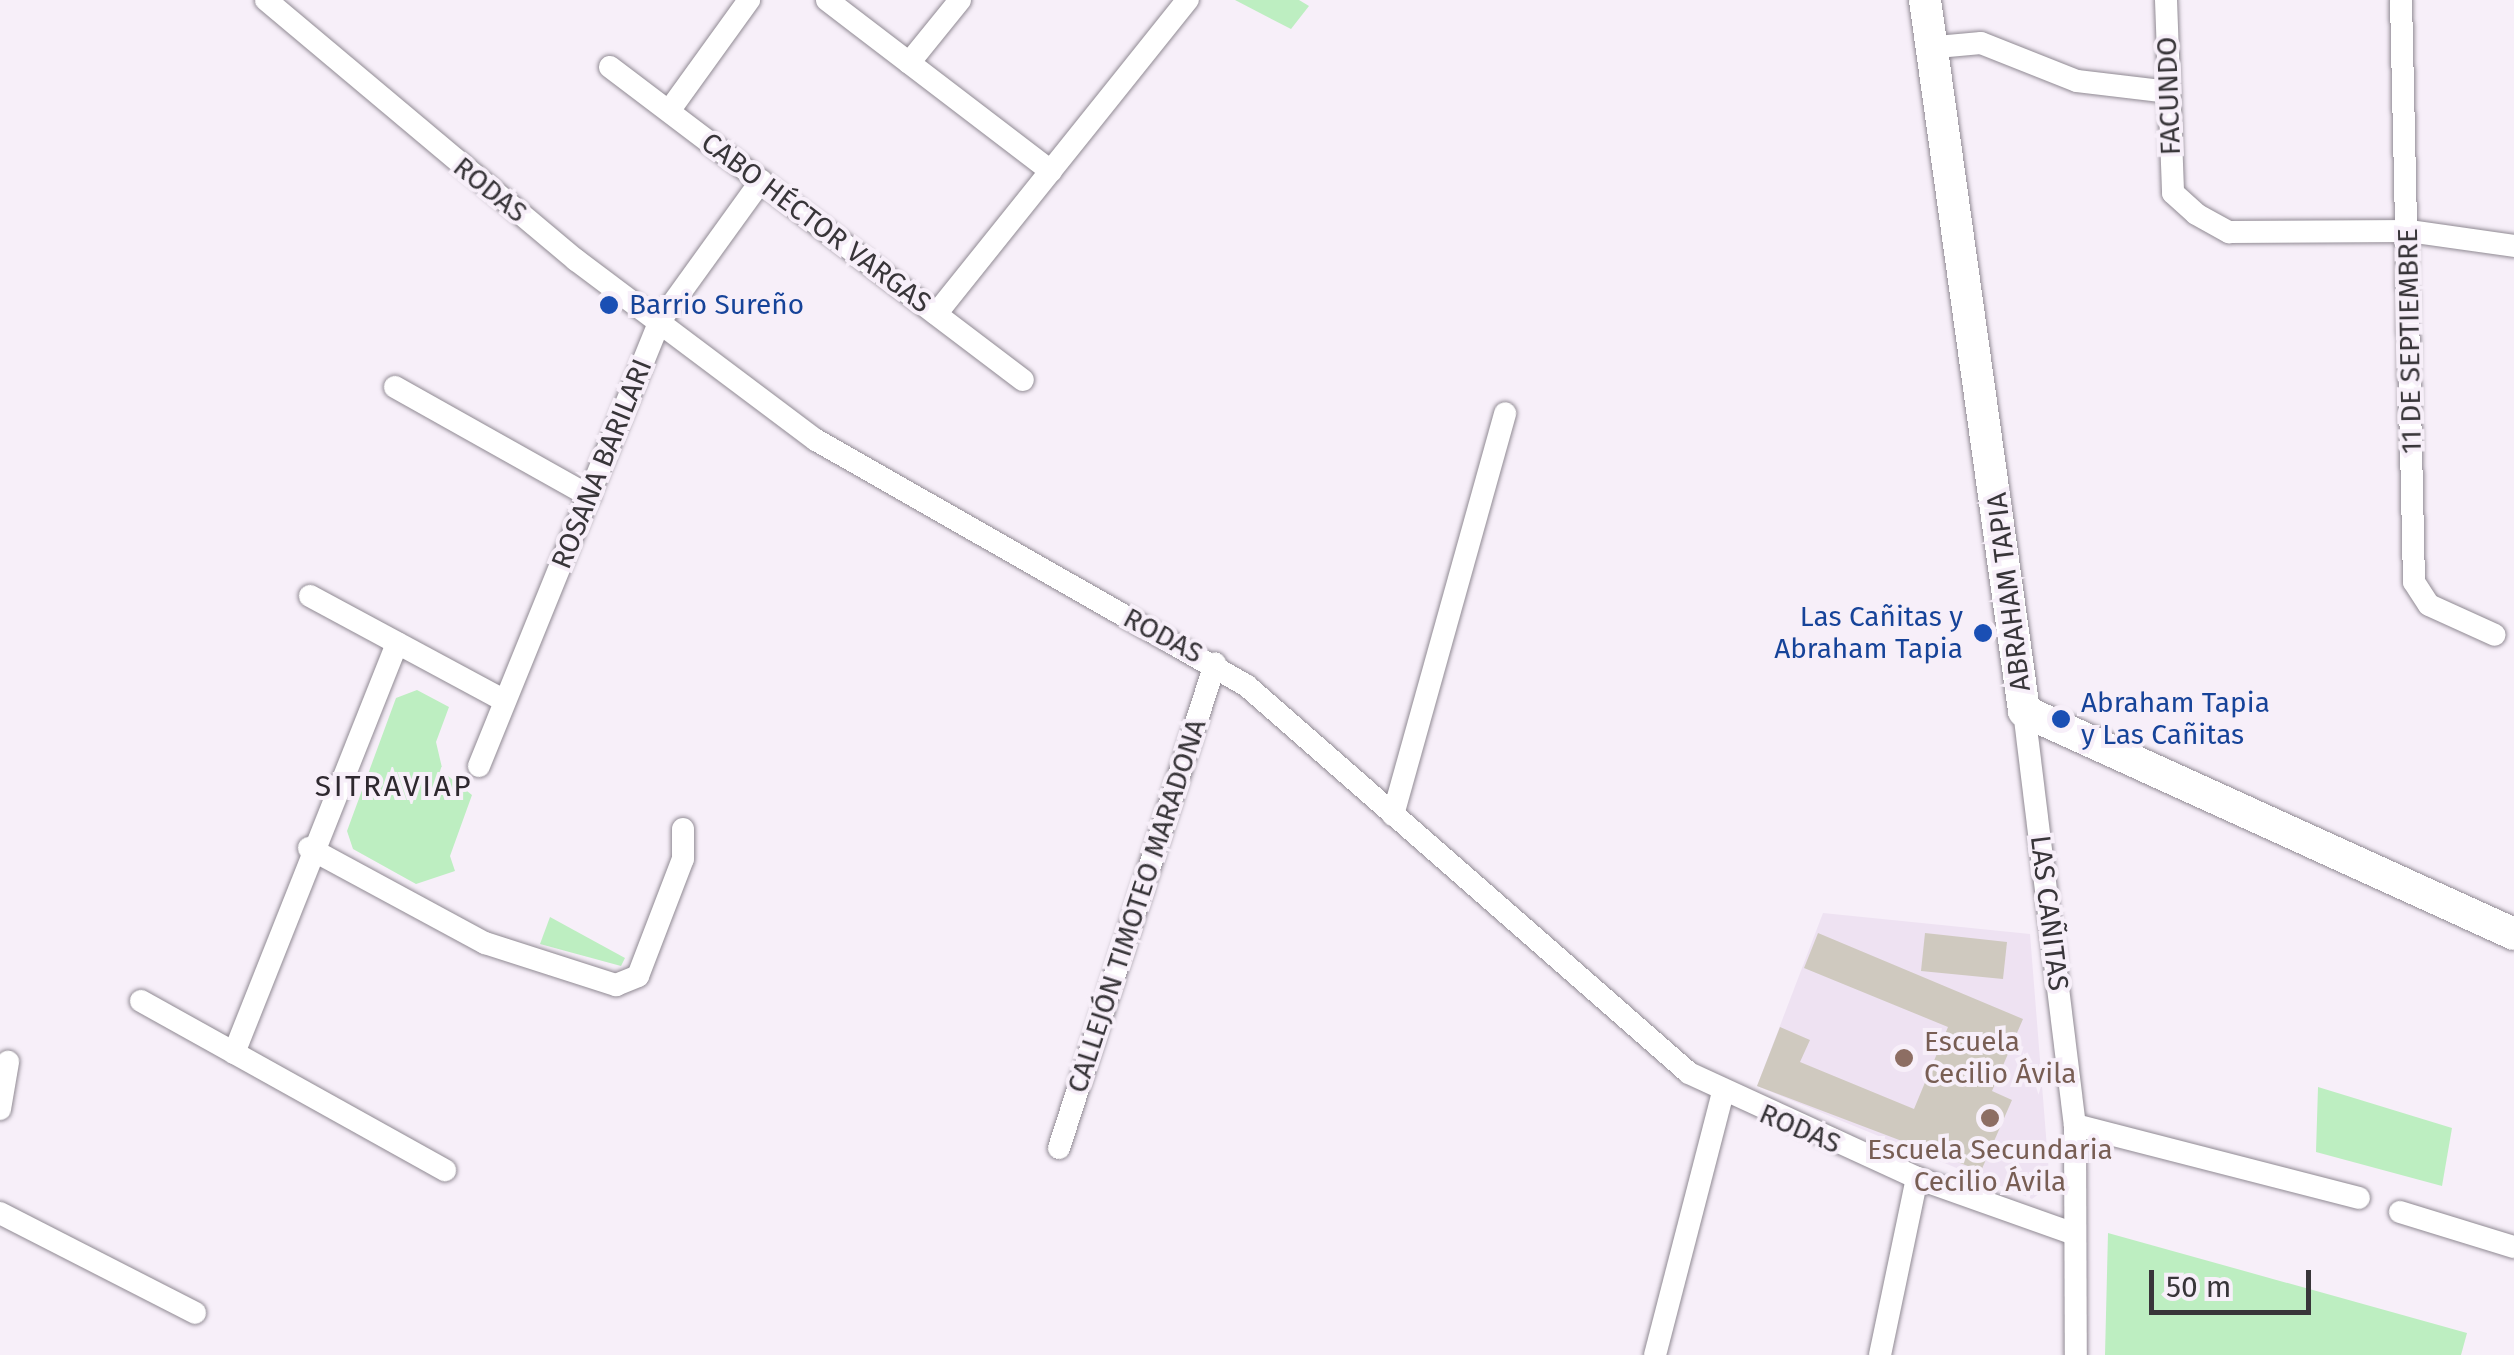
<!DOCTYPE html>
<meta charset="utf-8">
<style>
body{margin:0}
#map{position:relative;width:2514px;height:1355px;overflow:hidden;background:#f7eff9;font-family:"Fira Sans",sans-serif}
div>[style]{position:absolute}
.built>*{inset:0;background:#eee2f2}
.green>*{inset:0;background:#bdeec1}
.building>*{inset:0;background:#cfc9bf}
.roads{filter:drop-shadow(0 0 2px #908a93) drop-shadow(0 0 2px #908a93)}
.street>*{height:22px;margin:-11px;padding:0 11px;transform-origin:11px;border-radius:11px;background:#fff}
.secondary>*{height:32px;margin:-16px;padding:0 16px;transform-origin:16px;border-radius:16px;background:#fff}
.dots>*{width:28px;height:28px;translate:-50% -50%;box-sizing:border-box;border:5px solid #f7eff9;border-radius:50%}
span{translate:-50% -50%;white-space:nowrap;text-align:center;line-height:1.15;-webkit-text-stroke:8px #f7eff9;paint-order:stroke}
.street-label{font-size:28px;color:#383539}
.transit-label{font-size:28px;color:#164399}
.left{translate:0 -50%;text-align:left}
.right{translate:-100% -50%;text-align:right}
.education-label{font-size:28px;color:#785e54}
.neighbourhood-label{font-size:30px;color:#2e282f;letter-spacing:2.5px}
.scale{position:absolute;left:2149px;top:1270px;width:162px;height:45px;box-sizing:border-box;border:5px solid #383539;border-top:0;padding-left:12px;font-size:30px;line-height:35px;white-space:nowrap;color:#383539;-webkit-text-stroke:8px #f7eff9;paint-order:stroke}
</style>
<div id="map">
<div class="built">
<div style="clip-path:polygon(1823px 913px,2030px 934px,2050px 1186px,2032px 1199px,1757px 1086px)"></div>
</div>
<div class="green">
<div style="clip-path:polygon(1235px 0,1299px 0,1309px 6px,1291px 29px)"></div>
<div style="clip-path:polygon(417px 690px,449px 707px,436px 742px,443px 772px,472px 795px,450px 856px,455px 871px,416px 884px,353px 849px,347px 831px,396px 698px)"></div>
<div style="clip-path:polygon(550px 917px,625px 958px,621px 966px,540px 944px)"></div>
<div style="clip-path:polygon(2318px 1087px,2452px 1128px,2442px 1186px,2316px 1152px)"></div>
<div style="clip-path:polygon(2108px 1233px,2467px 1333px,2461px 1355px,2105px 1355px)"></div>
</div>
<div class="building">
<div style="clip-path:polygon(1818px 933px,2023px 1019px,1992px 1091px,2012px 1100px,1981px 1171px,1757px 1086px,1780px 1027px,1810px 1040px,1800px 1062px,1914px 1109px,1948px 1027px,1804px 968px)"></div>
<div style="clip-path:polygon(1925px 933px,2007px 942px,2003px 979px,1921px 971px)"></div>
</div>
<div class="roads">
<div class="street">
<div style="left:266px;top:0;width:405px;rotate:40deg"></div>
<div style="left:576px;top:260px;width:300px;rotate:36.9deg"></div>
<div style="left:816px;top:440px;width:496px;rotate:29.7deg"></div>
<div style="left:1247px;top:686px;width:587px;rotate:41.2deg"></div>
<div style="left:1689px;top:1073px;width:251px;rotate:24.7deg"></div>
<div style="left:1917px;top:1178px;width:167px;rotate:19.6deg"></div>
<div style="left:827px;top:0;width:282px;rotate:37.4deg"></div>
<div style="left:2166px;top:0;width:193px;rotate:87.9deg"></div>
<div style="left:2173px;top:193px;width:31px;rotate:42deg"></div>
<div style="left:2196px;top:214px;width:38px;rotate:29deg"></div>
<div style="left:2229px;top:232px;width:180px;rotate:-0.3deg"></div>
<div style="left:2409px;top:231px;width:106px;rotate:8.1deg"></div>
<div style="left:2401px;top:0;width:582px;rotate:88.72deg"></div>
<div style="left:2414px;top:582px;width:27px;rotate:57deg"></div>
<div style="left:2429px;top:605px;width:72px;rotate:24.4deg"></div>
<div style="left:1937px;top:47px;width:44px;rotate:-5.2deg"></div>
<div style="left:1981px;top:43px;width:103px;rotate:21.6deg"></div>
<div style="left:2077px;top:81px;width:93px;rotate:6.8deg"></div>
<div style="left:909px;top:63px;width:81px;rotate:-51deg"></div>
<div style="left:610px;top:67px;width:518px;rotate:37.16deg"></div>
<div style="left:669px;top:111px;width:137px;rotate:-54.2deg"></div>
<div style="left:936px;top:314px;width:403px;rotate:-51.3deg"></div>
<div style="left:395px;top:387px;width:223px;rotate:29.3deg"></div>
<div style="left:310px;top:596px;width:221px;rotate:28.3deg"></div>
<div style="left:2024px;top:711px;width:417px;rotate:83deg"></div>
<div style="left:2075px;top:1125px;width:230px;rotate:89.8deg"></div>
<div style="left:479px;top:766px;width:480px;rotate:-67.9deg"></div>
<div style="left:660px;top:321px;width:173px;rotate:-54.2deg"></div>
<div style="left:1393px;top:815px;width:417px;rotate:-74.4deg"></div>
<div style="left:309px;top:848px;width:200px;rotate:28.4deg"></div>
<div style="left:485px;top:943px;width:138px;rotate:17.8deg"></div>
<div style="left:616px;top:985px;width:24px;rotate:-22deg"></div>
<div style="left:638px;top:976px;width:125px;rotate:-69deg"></div>
<div style="left:683px;top:859px;width:30px;rotate:-90deg"></div>
<div style="left:141px;top:1001px;width:348px;rotate:29.1deg"></div>
<div style="left:234px;top:1053px;width:441px;rotate:-68.3deg"></div>
<div style="left:0;top:1109px;width:48px;rotate:-80.3deg"></div>
<div style="left:2075px;top:1125px;width:293px;rotate:14.4deg"></div>
<div style="left:1059px;top:1148px;width:509px;rotate:-72.14deg"></div>
<div style="left:2400px;top:1212px;width:119px;rotate:17.1deg"></div>
<div style="left:0;top:1213px;width:219px;rotate:27.1deg"></div>
<div style="left:1655px;top:1355px;width:268px;rotate:-75.5deg"></div>
<div style="left:1880px;top:1355px;width:181px;rotate:-78.2deg"></div>
</div>
<div class="secondary">
<div style="left:1925px;top:0;width:718px;rotate:82.07deg"></div>
<div style="left:2024px;top:711px;width:538px;rotate:24.47deg"></div>
</div>
</div>
<div class="dots">
<div style="left:609px;top:305px;background:#1a4fb4"></div>
<div style="left:1983px;top:633px;background:#1a4fb4"></div>
<div style="left:2061px;top:719px;background:#1a4fb4"></div>
<div style="left:1904px;top:1058px;background:#8d6e63"></div>
<div style="left:1990px;top:1118px;background:#8d6e63"></div>
</div>
<div class="street-label">
<span style="left:2169px;top:96px;rotate:-92deg">FACUNDO</span>
<span style="left:490px;top:190px;rotate:39deg">RODAS</span>
<span style="left:816px;top:223px;rotate:37deg">CABO HÉCTOR VARGAS</span>
<span style="left:2410px;top:341px;rotate:-91deg">11 DE SEPTIEMBRE</span>
<span style="left:602px;top:464px;rotate:-68deg">ROSANA BARILARI</span>
<span style="left:2009px;top:592px;rotate:-97deg">ABRAHAM TAPIA</span>
<span style="left:1163px;top:636px;rotate:28deg">RODAS</span>
<span style="left:1137px;top:906px;rotate:-72deg">CALLEJÓN TIMOTEO MARADONA</span>
<span style="left:2049px;top:913px;rotate:83deg">LAS CAÑITAS</span>
<span style="left:1800px;top:1129px;rotate:23deg">RODAS</span>
</div>
<div class="transit-label">
<span class="left" style="left:629px;top:305px">Barrio Sureño</span>
<span class="right" style="left:1963px;top:633px">Las Cañitas y<br>Abraham Tapia</span>
<span class="left" style="left:2081px;top:719px">Abraham Tapia<br>y Las Cañitas</span>
</div>
<div class="education-label">
<span class="left" style="left:1924px;top:1058px">Escuela<br>Cecilio Ávila</span>
<span style="left:1990px;top:1166px">Escuela Secundaria<br>Cecilio Ávila</span>
</div>
<div class="neighbourhood-label">
<span style="left:394px;top:786px">SITRAVIAP</span>
</div>
<div class="scale">50 m</div>
</div>
